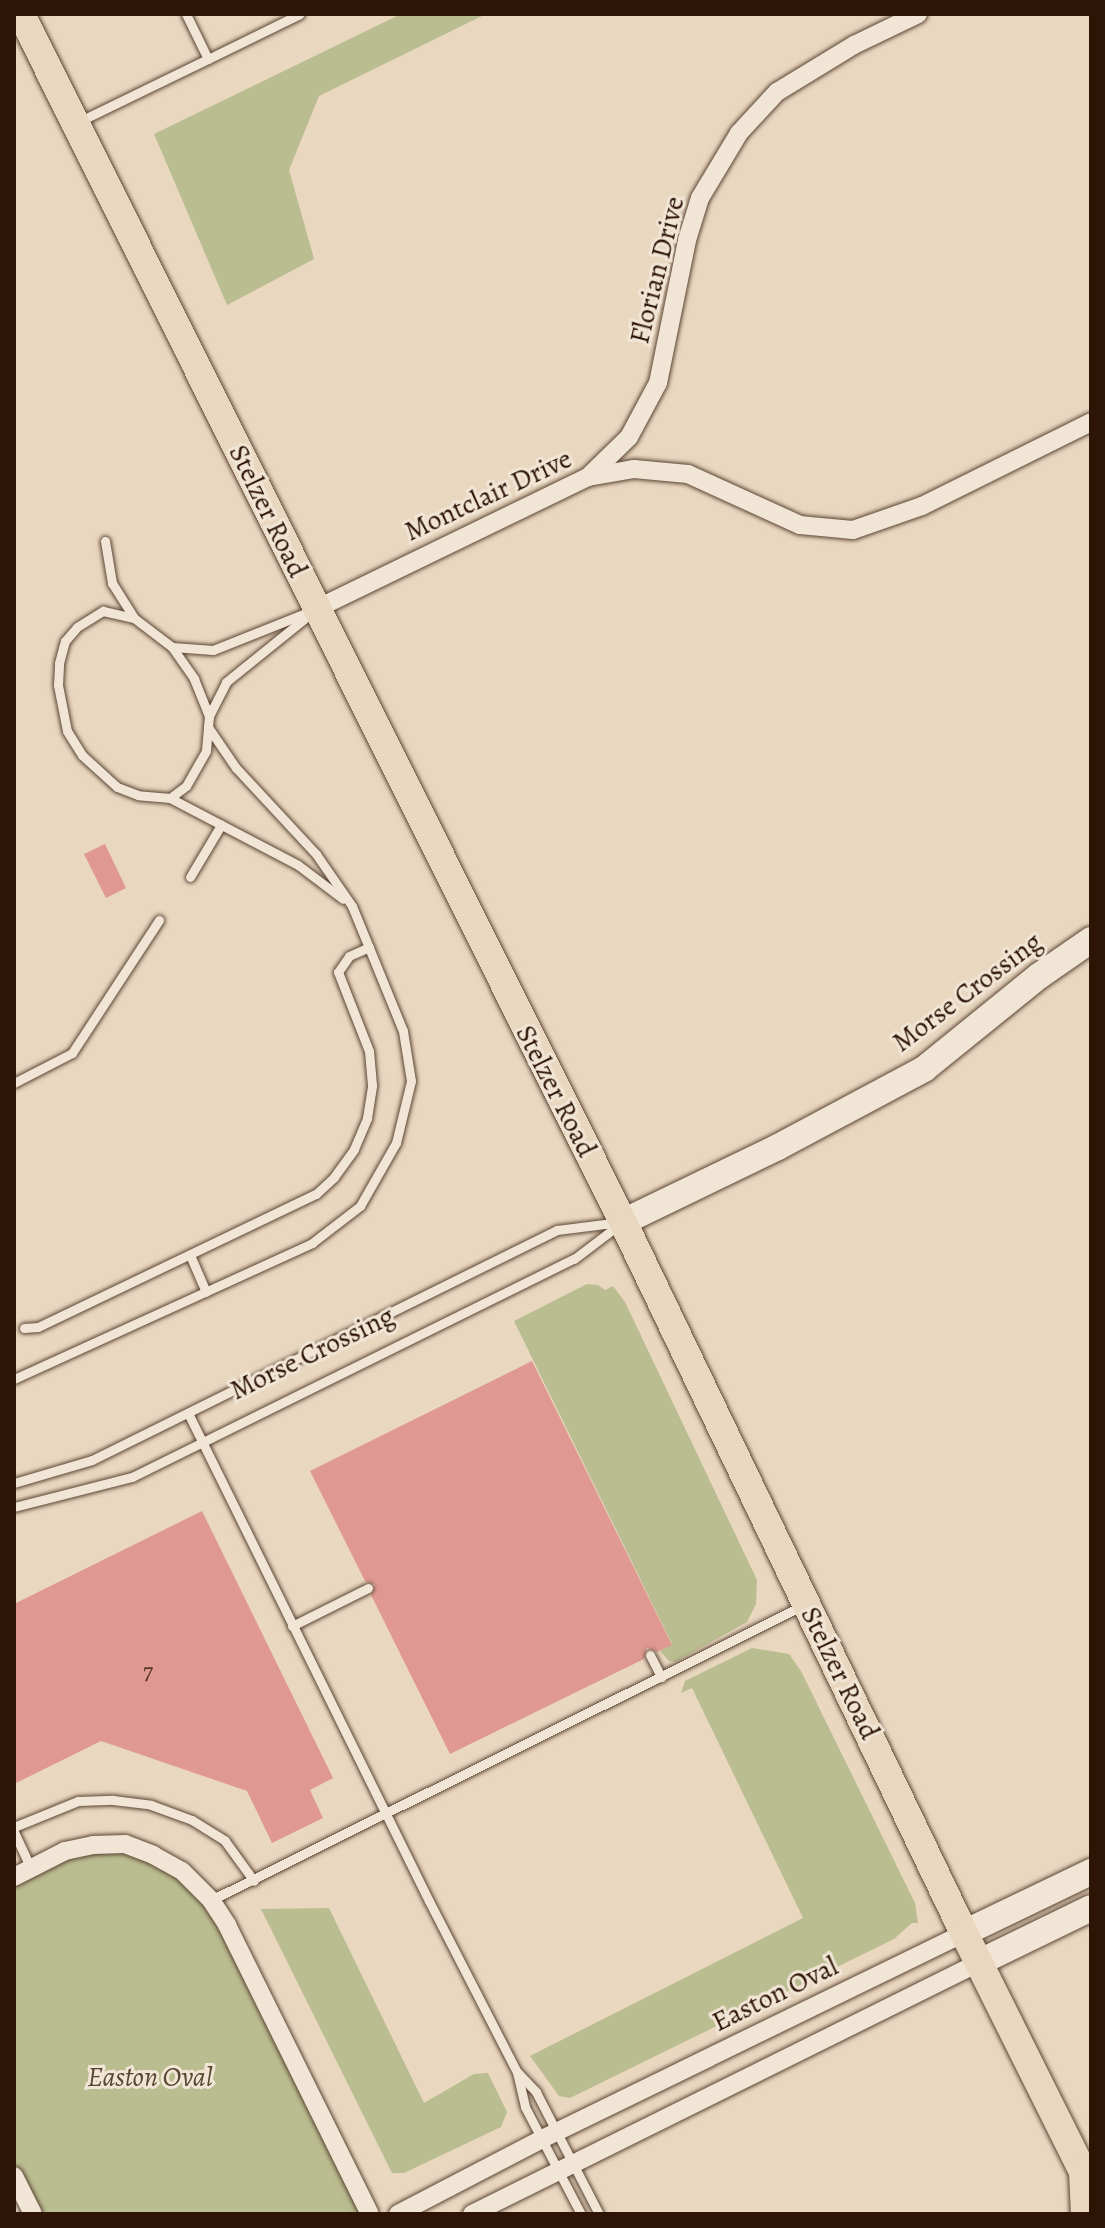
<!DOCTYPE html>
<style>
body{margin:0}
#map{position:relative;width:1105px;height:2228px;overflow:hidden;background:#e9d7c0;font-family:Alegreya,serif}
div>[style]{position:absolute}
.green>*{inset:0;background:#babd90}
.building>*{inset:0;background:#df9992}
.roads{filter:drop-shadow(0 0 2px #5c4534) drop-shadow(0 0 2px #5c4534)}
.lane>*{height:9px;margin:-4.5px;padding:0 4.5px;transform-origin:4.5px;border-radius:4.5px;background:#f1e5d6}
.street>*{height:18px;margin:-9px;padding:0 9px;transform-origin:9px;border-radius:9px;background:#f1e5d6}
.secondary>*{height:26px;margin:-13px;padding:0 13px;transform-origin:13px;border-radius:13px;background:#f1e5d6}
.primary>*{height:28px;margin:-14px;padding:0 14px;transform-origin:14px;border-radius:14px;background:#e9d7c0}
span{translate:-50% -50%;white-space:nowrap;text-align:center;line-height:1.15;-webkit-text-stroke:6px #f1e5d6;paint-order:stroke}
.number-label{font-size:24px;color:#5a3528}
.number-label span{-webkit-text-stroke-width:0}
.street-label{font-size:28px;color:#2d1405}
.park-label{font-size:28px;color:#57472f;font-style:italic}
.frame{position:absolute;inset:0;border:16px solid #2d1405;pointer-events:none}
</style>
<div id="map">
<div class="green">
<div style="clip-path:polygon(401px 14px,486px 14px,319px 96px,289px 170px,314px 259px,227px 305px,154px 134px)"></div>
<div style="clip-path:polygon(587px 1284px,598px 1285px,605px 1290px,613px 1286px,625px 1302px,757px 1580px,756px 1604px,747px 1622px,675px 1662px,669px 1661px,660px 1651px,672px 1644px,514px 1321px)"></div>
<div style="clip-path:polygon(752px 1648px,789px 1654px,801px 1671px,915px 1903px,918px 1923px,912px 1923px,894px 1939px,570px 2098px,559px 2096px,530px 2056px,803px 1918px,692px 1688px,681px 1693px,685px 1681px)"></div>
<div style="clip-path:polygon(125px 1844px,211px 1900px,370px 2214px,33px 2214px,14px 2176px,14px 1877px,65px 1851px)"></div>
<div style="clip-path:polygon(329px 1908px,424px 2103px,474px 2074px,488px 2073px,507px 2112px,501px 2127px,404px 2173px,392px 2173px,261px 1909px)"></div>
</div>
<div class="building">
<div style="clip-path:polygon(105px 844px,126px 888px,106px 898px,84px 854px)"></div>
<div style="clip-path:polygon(532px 1361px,672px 1645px,657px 1652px,647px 1648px,644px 1659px,450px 1754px,371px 1595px,375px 1585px,365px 1581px,310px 1471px)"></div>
<div style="clip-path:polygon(202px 1511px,333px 1778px,310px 1790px,323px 1818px,272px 1843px,247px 1791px,101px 1741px,14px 1784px,14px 1604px)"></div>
</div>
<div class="roads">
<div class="lane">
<div style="left:186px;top:14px;width:50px;rotate:63.9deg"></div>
<div style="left:208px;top:59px;width:102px;rotate:-26.1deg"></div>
<div style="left:78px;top:122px;width:144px;rotate:-25.9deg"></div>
<div style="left:105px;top:541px;width:43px;rotate:80.5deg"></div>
<div style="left:112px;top:583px;width:41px;rotate:57.8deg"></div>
<div style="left:103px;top:611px;width:32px;rotate:13deg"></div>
<div style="left:134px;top:618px;width:48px;rotate:37.3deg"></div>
<div style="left:172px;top:647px;width:39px;rotate:55deg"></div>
<div style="left:194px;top:679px;width:40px;rotate:68deg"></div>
<div style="left:209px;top:716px;width:35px;rotate:95deg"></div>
<div style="left:206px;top:751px;width:40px;rotate:119.7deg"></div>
<div style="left:186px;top:786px;width:20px;rotate:143deg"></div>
<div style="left:170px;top:798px;width:32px;rotate:-175deg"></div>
<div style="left:138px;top:795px;width:22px;rotate:-159deg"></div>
<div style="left:117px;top:787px;width:47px;rotate:-137.6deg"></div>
<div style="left:82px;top:755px;width:28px;rotate:-122deg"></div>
<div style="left:67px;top:731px;width:47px;rotate:-101.1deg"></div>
<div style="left:58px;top:685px;width:22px;rotate:-87deg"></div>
<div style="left:59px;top:663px;width:23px;rotate:-75deg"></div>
<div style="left:65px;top:641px;width:18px;rotate:-49deg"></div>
<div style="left:77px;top:627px;width:31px;rotate:-32deg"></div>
<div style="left:172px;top:647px;width:41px;rotate:4.2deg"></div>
<div style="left:213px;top:650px;width:100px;rotate:-21.7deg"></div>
<div style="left:209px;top:716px;width:38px;rotate:-63deg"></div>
<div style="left:226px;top:682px;width:113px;rotate:-38.9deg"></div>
<div style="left:170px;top:798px;width:144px;rotate:27.6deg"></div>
<div style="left:298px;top:865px;width:56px;rotate:37.1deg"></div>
<div style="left:190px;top:877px;width:61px;rotate:-59.2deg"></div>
<div style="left:14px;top:1083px;width:65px;rotate:-27.3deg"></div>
<div style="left:72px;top:1053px;width:159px;rotate:-56.8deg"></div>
<div style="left:190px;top:1255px;width:40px;rotate:66.6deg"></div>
<div style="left:24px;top:1328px;width:14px;rotate:-4deg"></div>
<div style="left:38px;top:1327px;width:308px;rotate:-25.6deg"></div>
<div style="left:316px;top:1194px;width:25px;rotate:-43deg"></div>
<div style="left:334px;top:1177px;width:34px;rotate:-54deg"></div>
<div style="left:354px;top:1149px;width:34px;rotate:-67deg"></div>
<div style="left:367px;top:1118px;width:33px;rotate:-81deg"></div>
<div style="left:372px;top:1085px;width:34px;rotate:-95deg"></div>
<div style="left:369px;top:1051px;width:85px;rotate:-111.4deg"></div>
<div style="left:338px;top:972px;width:19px;rotate:-55deg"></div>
<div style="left:349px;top:956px;width:22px;rotate:-24deg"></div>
<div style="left:14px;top:1379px;width:328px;rotate:-24.5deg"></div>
<div style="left:312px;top:1243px;width:61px;rotate:-37.6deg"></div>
<div style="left:360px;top:1206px;width:73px;rotate:-60.3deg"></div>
<div style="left:396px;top:1143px;width:64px;rotate:-76.4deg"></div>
<div style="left:411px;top:1081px;width:51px;rotate:-99.1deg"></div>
<div style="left:403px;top:1031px;width:135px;rotate:-112.2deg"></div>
<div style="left:352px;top:906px;width:63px;rotate:-124.7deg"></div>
<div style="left:316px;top:854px;width:117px;rotate:-132.9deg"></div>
<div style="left:236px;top:768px;width:50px;rotate:-124.3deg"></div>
<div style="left:188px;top:1413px;width:544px;rotate:63.72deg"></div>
<div style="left:429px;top:1901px;width:192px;rotate:62.8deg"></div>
<div style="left:517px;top:2072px;width:28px;rotate:46deg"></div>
<div style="left:536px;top:2092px;width:137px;rotate:62.7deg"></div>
<div style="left:14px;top:1483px;width:81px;rotate:-16.4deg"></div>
<div style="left:92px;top:1460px;width:519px;rotate:-26.32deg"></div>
<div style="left:557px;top:1230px;width:64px;rotate:-7.2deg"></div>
<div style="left:14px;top:1507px;width:122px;rotate:-14.3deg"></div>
<div style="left:132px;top:1477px;width:493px;rotate:-26.3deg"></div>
<div style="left:574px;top:1259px;width:58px;rotate:-37.3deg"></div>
<div style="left:292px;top:1626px;width:85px;rotate:-26.6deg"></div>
<div style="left:650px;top:1655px;width:25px;rotate:63deg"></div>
<div style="left:14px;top:1827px;width:69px;rotate:-22.1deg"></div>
<div style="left:78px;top:1801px;width:35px;rotate:-2deg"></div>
<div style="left:113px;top:1800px;width:38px;rotate:7deg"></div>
<div style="left:151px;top:1805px;width:44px;rotate:20.1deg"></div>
<div style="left:192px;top:1820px;width:39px;rotate:32deg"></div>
<div style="left:225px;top:1841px;width:49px;rotate:54.1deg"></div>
<div style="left:14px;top:1832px;width:40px;rotate:65deg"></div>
<div style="left:211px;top:1900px;width:660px;rotate:-26.45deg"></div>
<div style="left:517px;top:2072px;width:36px;rotate:77deg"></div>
<div style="left:525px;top:2107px;width:121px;rotate:62.4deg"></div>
</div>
<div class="street">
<div style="left:588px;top:477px;width:57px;rotate:-44.3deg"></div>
<div style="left:629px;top:437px;width:61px;rotate:-61.8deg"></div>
<div style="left:658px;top:383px;width:146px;rotate:-78.5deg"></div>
<div style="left:687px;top:240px;width:44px;rotate:-72.8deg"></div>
<div style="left:700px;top:198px;width:76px;rotate:-59deg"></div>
<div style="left:739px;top:133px;width:56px;rotate:-47.2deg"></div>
<div style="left:777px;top:92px;width:90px;rotate:-31.4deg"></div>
<div style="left:854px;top:45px;width:71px;rotate:-25.8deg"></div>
<div style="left:316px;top:609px;width:302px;rotate:-25.9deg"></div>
<div style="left:588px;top:477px;width:47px;rotate:-9.9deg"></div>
<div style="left:634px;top:469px;width:54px;rotate:5.3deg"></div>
<div style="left:688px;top:474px;width:123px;rotate:24.5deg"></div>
<div style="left:800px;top:525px;width:53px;rotate:5.4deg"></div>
<div style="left:853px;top:530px;width:73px;rotate:-19.2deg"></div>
<div style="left:922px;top:506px;width:189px;rotate:-26.4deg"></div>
<div style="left:14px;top:1877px;width:57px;rotate:-27deg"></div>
<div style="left:65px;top:1851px;width:29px;rotate:-12deg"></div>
<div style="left:93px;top:1845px;width:32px;rotate:-2deg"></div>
<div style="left:125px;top:1844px;width:30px;rotate:21deg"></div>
<div style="left:153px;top:1855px;width:33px;rotate:29deg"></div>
<div style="left:182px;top:1871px;width:41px;rotate:45deg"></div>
<div style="left:211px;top:1900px;width:30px;rotate:57deg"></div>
<div style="left:227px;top:1925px;width:322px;rotate:63.7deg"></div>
<div style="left:14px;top:2176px;width:42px;rotate:63.4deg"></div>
<div style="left:398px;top:2214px;width:162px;rotate:-27.5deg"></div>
<div style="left:542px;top:2139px;width:470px;rotate:-26deg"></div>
<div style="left:472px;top:2214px;width:567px;rotate:-26.38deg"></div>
</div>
<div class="secondary">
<div style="left:623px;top:1222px;width:172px;rotate:-25.8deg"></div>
<div style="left:778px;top:1147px;width:166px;rotate:-28.1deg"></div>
<div style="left:924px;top:1069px;width:148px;rotate:-39deg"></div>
<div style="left:1039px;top:976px;width:63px;rotate:-34.7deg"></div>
<div style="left:964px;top:1933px;width:141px;rotate:-25.7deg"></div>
<div style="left:980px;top:1962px;width:123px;rotate:-25.9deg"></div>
</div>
<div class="primary">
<div style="left:21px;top:14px;width:1350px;rotate:63.51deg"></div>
<div style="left:623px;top:1222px;width:789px;rotate:64.38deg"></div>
<div style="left:964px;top:1933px;width:267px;rotate:63.5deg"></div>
<div style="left:1083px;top:2172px;width:42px;rotate:87.3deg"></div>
</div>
</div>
<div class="number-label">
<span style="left:148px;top:1672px">7</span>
</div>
<div class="street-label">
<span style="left:657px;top:270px;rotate:-76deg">Florian Drive</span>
<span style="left:488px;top:495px;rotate:-25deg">Montclair Drive</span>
<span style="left:268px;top:511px;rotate:64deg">Stelzer Road</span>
<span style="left:967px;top:992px;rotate:-37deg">Morse Crossing</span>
<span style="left:556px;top:1091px;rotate:63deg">Stelzer Road</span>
<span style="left:312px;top:1353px;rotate:-26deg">Morse Crossing</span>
<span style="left:840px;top:1673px;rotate:64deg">Stelzer Road</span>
<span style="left:775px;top:1994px;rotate:-26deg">Easton Oval</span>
</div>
<div class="park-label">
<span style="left:150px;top:2077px">Easton Oval</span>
</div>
<div class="frame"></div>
</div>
